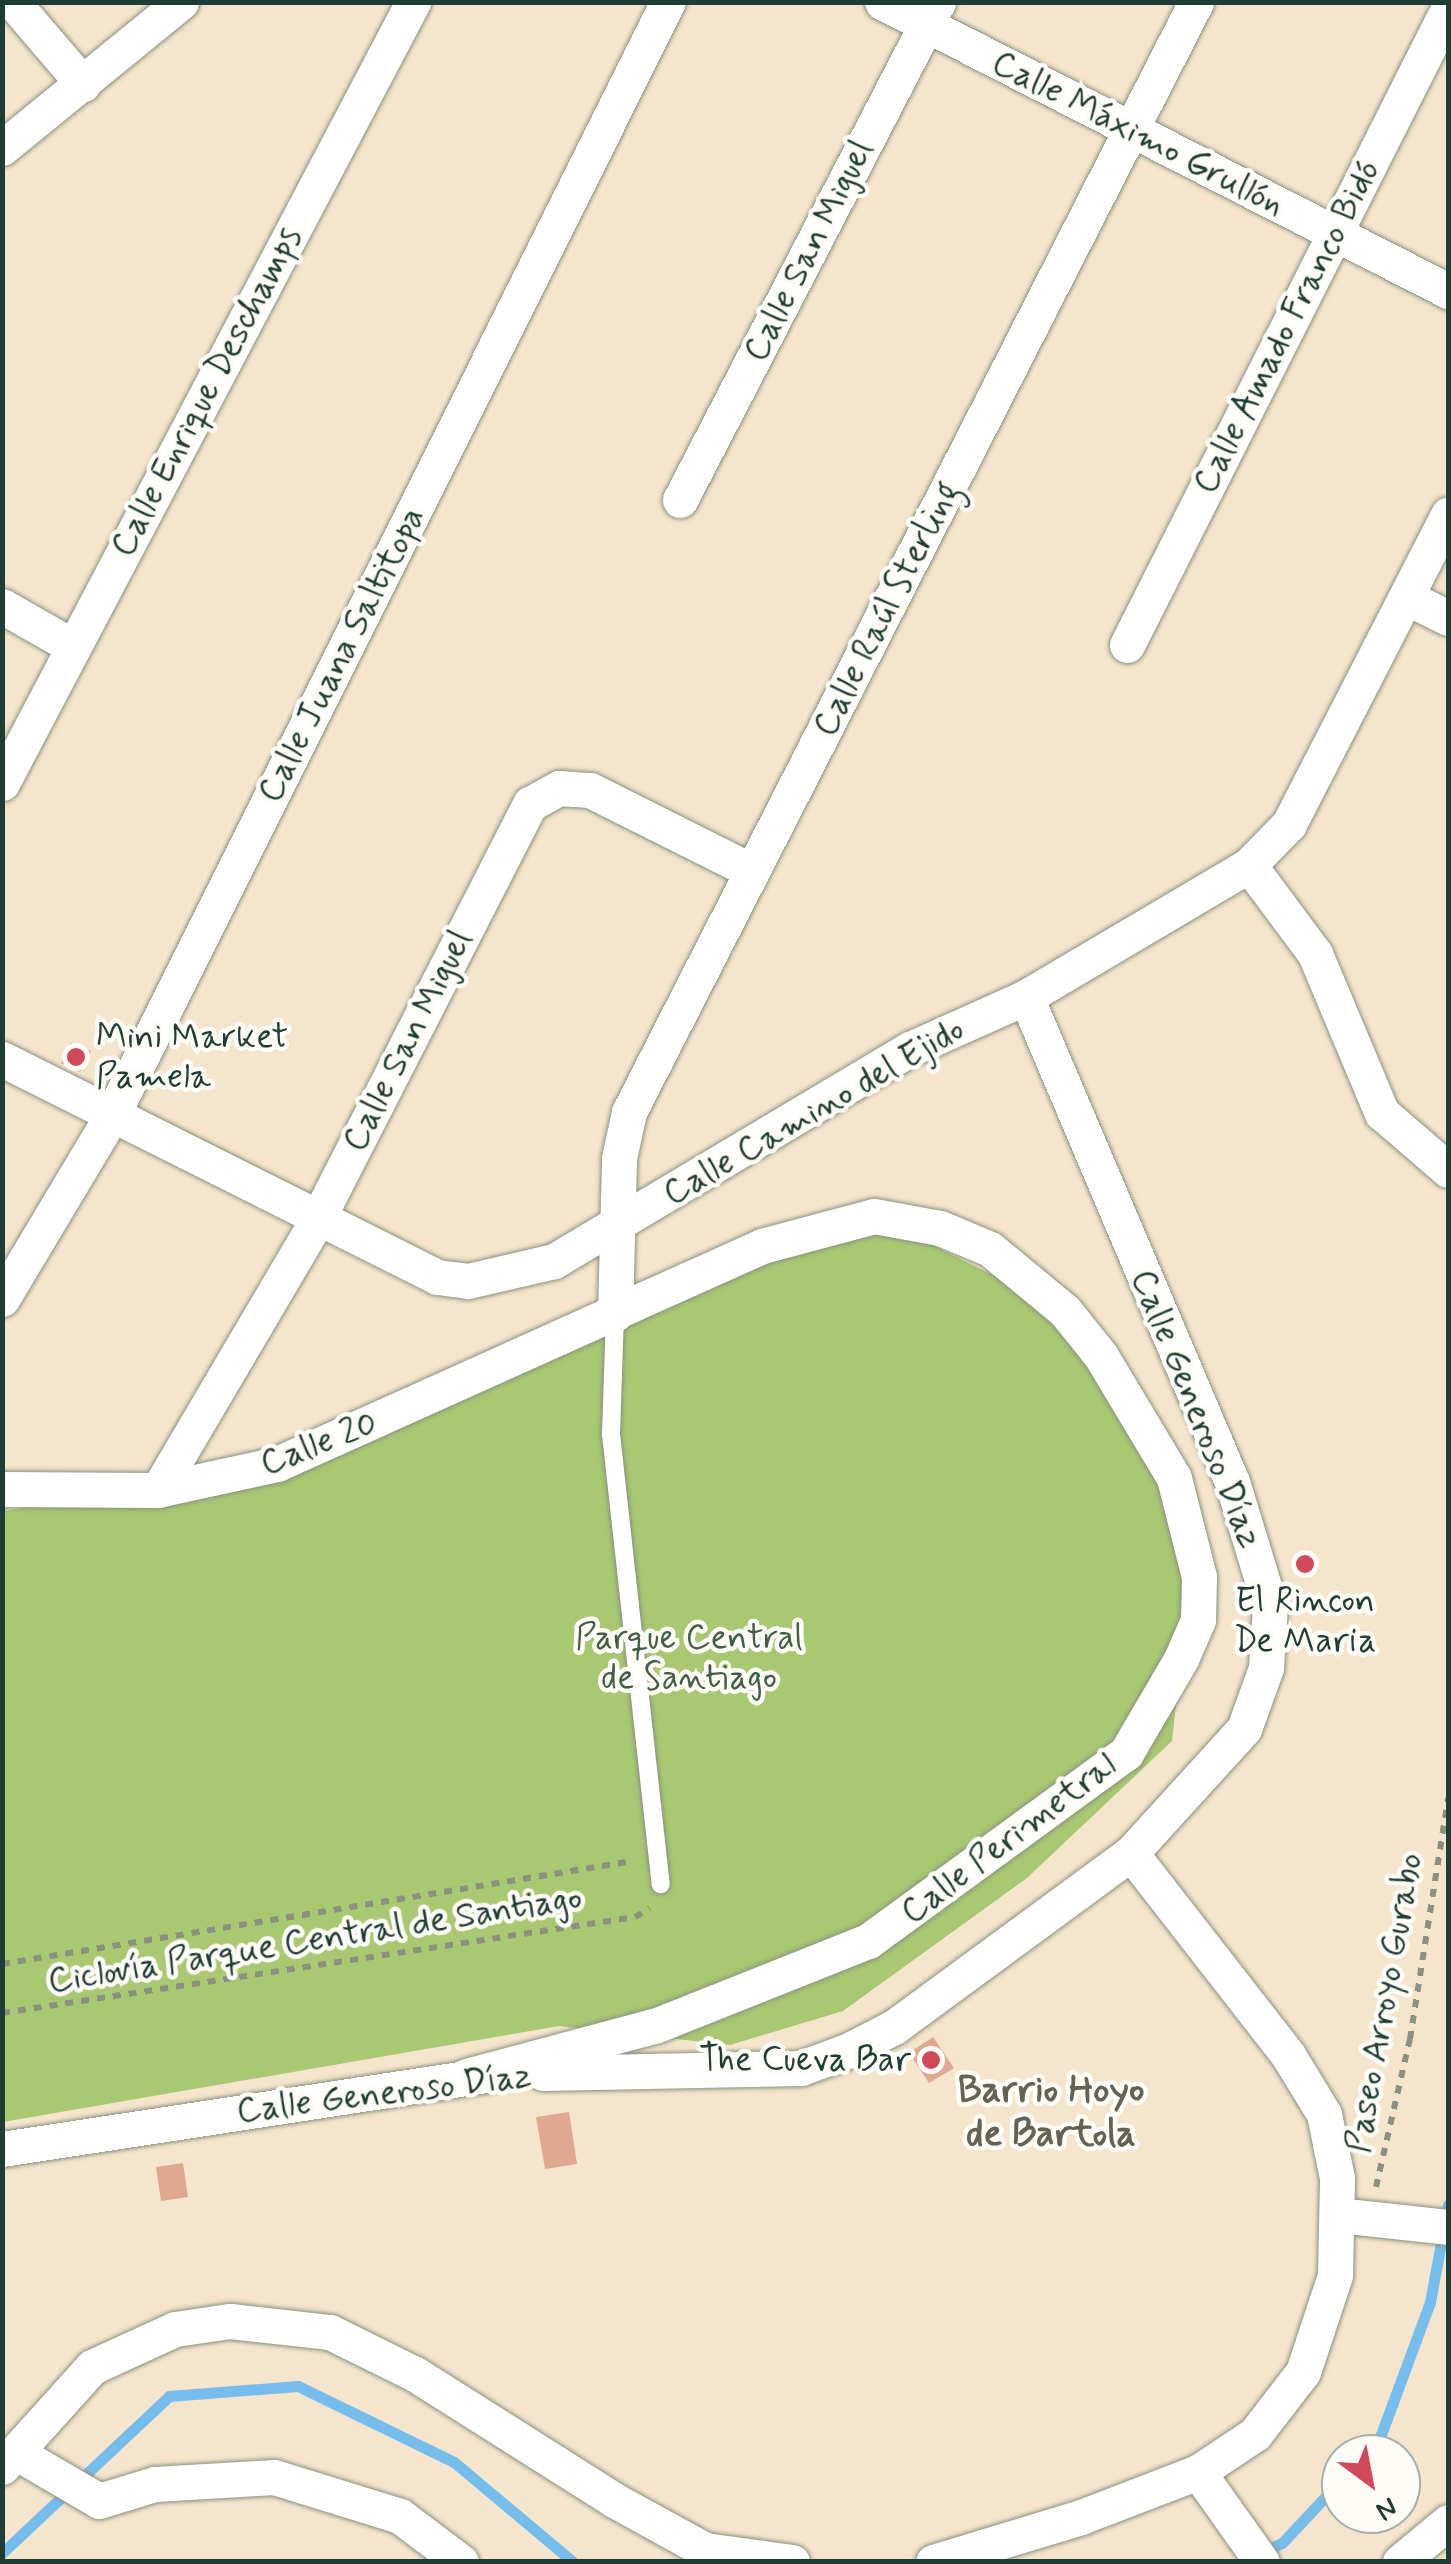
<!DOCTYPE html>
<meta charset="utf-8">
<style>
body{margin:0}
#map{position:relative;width:1451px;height:2564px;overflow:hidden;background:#f5e5cc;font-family:Mynerve,sans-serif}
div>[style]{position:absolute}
.green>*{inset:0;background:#a8c871}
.stream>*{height:11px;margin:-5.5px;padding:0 5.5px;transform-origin:5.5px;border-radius:5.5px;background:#75bded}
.building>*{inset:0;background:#e0a793}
.path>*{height:6px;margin-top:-3px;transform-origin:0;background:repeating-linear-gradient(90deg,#8a9180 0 8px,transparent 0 16px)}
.roads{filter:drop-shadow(0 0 2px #8a9180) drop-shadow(0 0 2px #8a9180)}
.service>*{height:18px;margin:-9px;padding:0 9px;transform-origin:9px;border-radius:9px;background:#fff}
.minor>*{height:35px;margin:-17.5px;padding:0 17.5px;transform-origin:17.5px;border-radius:17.5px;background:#fff}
.dots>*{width:28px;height:28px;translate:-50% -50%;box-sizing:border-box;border:5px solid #fdfcf7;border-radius:50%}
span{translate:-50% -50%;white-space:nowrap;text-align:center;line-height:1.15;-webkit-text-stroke:9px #fdfcf7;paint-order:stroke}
.street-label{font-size:35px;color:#1f3d34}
.poi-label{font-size:35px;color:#1f3d34}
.left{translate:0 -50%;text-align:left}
.right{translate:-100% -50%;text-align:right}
.park-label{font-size:35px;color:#416043}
.neighbourhood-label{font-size:38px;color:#636255;font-weight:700}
.frame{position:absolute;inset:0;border:5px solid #1f3d34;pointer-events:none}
.north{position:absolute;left:1321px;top:2434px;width:100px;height:100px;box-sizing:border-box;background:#fdfcf7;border:2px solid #a4b0a9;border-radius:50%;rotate:148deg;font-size:28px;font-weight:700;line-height:40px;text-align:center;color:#1f3d34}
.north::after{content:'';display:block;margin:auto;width:35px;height:45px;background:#d1495b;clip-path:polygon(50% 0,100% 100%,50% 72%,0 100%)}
</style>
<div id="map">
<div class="green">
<div style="clip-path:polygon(874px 1216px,1065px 1311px,1157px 1479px,1198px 1620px,1181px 1659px,1172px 1741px,1027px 1878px,843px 2011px,730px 2045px,559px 2026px,3px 2122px,3px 1511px,227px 1477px)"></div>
</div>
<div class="stream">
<div style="left:1365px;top:2454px;width:20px;rotate:-45deg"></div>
<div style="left:1379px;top:2440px;width:147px;rotate:-69.7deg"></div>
<div style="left:1430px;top:2302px;width:99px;rotate:-79.5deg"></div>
<div style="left:2px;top:2553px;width:229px;rotate:-43.2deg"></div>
<div style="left:169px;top:2396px;width:129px;rotate:-4.4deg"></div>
<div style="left:298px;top:2386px;width:174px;rotate:26deg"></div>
<div style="left:454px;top:2462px;width:155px;rotate:40deg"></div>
<div style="left:1259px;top:2554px;width:25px;rotate:-26deg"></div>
<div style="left:1282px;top:2543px;width:86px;rotate:-46.9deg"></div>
</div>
<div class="building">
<div style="clip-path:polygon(71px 1043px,91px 1051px,80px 1072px,61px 1063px)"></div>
<div style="clip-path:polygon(933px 2037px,954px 2068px,929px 2083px,909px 2053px)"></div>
<div style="clip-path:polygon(569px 2112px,577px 2164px,545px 2169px,536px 2117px)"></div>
<div style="clip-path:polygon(183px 2163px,188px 2197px,161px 2201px,156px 2167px)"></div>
</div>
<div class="path">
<div style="left:2px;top:1964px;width:639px;rotate:-9.27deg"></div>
<div style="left:2px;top:2013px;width:640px;rotate:-8.62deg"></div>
<div style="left:635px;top:1917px;width:17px;rotate:-31deg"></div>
<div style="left:1376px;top:2187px;width:152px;rotate:-77.1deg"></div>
<div style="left:1410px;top:2039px;width:244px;rotate:-81deg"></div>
</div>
<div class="roads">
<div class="service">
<div style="left:615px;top:1314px;width:120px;rotate:91.9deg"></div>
<div style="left:611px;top:1434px;width:453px;rotate:83.7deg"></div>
</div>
<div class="minor">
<div style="left:13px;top:2px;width:108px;rotate:49.5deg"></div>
<div style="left:882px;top:2px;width:636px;rotate:27.05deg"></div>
<div style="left:2px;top:148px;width:231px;rotate:-39.2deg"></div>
<div style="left:680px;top:500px;width:561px;rotate:-62.61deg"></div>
<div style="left:1408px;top:598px;width:45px;rotate:26.6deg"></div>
<div style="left:2px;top:606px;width:81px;rotate:29.7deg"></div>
<div style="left:1127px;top:645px;width:712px;rotate:-63.22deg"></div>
<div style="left:2px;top:783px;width:883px;rotate:-62.24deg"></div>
<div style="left:1249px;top:865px;width:111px;rotate:53.4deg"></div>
<div style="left:1315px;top:954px;width:173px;rotate:67.2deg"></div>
<div style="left:1382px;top:1113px;width:87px;rotate:40.8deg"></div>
<div style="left:2px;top:1059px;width:487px;rotate:26.6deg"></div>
<div style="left:437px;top:1277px;width:31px;rotate:7deg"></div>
<div style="left:468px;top:1281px;width:88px;rotate:-13.1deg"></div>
<div style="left:554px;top:1261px;width:414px;rotate:-30.8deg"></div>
<div style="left:910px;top:1049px;width:127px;rotate:-24.1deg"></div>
<div style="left:1026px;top:997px;width:259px;rotate:-30.6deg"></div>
<div style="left:1249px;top:865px;width:57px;rotate:-45.7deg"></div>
<div style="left:1289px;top:824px;width:348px;rotate:-62.8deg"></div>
<div style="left:2px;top:1299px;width:212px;rotate:-59.1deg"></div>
<div style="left:111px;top:1117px;width:1246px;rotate:-63.46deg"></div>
<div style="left:615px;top:1314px;width:156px;rotate:-88.5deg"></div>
<div style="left:619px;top:1158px;width:47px;rotate:-77.7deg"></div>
<div style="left:629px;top:1112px;width:1246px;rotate:-62.94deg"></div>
<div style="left:2px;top:1489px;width:156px;rotate:0.4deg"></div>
<div style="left:158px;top:1490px;width:122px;rotate:-12.3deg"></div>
<div style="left:277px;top:1464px;width:532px;rotate:-24.2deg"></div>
<div style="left:762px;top:1246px;width:116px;rotate:-15deg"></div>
<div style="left:874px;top:1216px;width:67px;rotate:10.3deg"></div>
<div style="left:940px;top:1228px;width:54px;rotate:22.8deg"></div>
<div style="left:990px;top:1249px;width:97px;rotate:39.6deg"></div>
<div style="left:1065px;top:1311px;width:58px;rotate:51.3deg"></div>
<div style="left:1101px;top:1356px;width:142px;rotate:59.1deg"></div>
<div style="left:1174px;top:1478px;width:102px;rotate:75.8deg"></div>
<div style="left:1199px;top:1577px;width:43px;rotate:91.3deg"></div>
<div style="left:1198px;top:1620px;width:43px;rotate:113.6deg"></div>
<div style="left:1181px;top:1659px;width:109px;rotate:120.3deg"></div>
<div style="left:1126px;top:1753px;width:319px;rotate:143.9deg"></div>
<div style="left:868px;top:1941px;width:227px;rotate:158.3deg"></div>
<div style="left:657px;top:2025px;width:198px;rotate:165deg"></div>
<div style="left:158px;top:1490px;width:311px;rotate:-59.5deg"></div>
<div style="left:316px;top:1222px;width:470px;rotate:-62.9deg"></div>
<div style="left:530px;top:804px;width:33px;rotate:-29deg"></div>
<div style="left:559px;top:788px;width:31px;rotate:4deg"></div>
<div style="left:590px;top:790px;width:181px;rotate:26.6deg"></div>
<div style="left:543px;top:2073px;width:258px;rotate:-1.1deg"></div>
<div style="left:801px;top:2068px;width:49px;rotate:-20.3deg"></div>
<div style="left:847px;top:2051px;width:53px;rotate:-27.1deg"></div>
<div style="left:894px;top:2027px;width:294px;rotate:-36.3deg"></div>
<div style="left:1131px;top:1853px;width:168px;rotate:-47.7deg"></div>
<div style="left:1244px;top:1729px;width:65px;rotate:-70.2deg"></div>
<div style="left:1266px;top:1668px;width:62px;rotate:-86.3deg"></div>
<div style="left:1270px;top:1606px;width:130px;rotate:-107deg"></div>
<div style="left:1232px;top:1482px;width:527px;rotate:-113.01deg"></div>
<div style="left:2px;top:2149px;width:490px;rotate:-8.7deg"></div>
<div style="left:1338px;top:2215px;width:111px;rotate:6.2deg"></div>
<div style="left:17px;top:2453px;width:95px;rotate:30.3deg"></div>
<div style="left:99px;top:2501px;width:59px;rotate:-16.9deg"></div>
<div style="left:155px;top:2484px;width:119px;rotate:-3.4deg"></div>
<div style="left:274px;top:2477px;width:132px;rotate:17.2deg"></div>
<div style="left:400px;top:2516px;width:76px;rotate:37deg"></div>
<div style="left:2px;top:2467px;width:135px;rotate:-48deg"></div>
<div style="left:92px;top:2367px;width:91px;rotate:-24.6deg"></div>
<div style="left:175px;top:2329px;width:56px;rotate:-8.3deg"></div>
<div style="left:230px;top:2321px;width:101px;rotate:6.3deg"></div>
<div style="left:330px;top:2332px;width:95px;rotate:26.3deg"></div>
<div style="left:415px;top:2374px;width:236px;rotate:32.3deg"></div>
<div style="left:614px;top:2500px;width:104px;rotate:28.8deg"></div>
<div style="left:705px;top:2550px;width:88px;rotate:7.9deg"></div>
<div style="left:1198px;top:2472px;width:110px;rotate:54.6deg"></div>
<div style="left:933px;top:2562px;width:155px;rotate:-16.9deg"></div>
<div style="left:1081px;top:2517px;width:125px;rotate:-21deg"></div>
<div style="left:1198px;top:2472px;width:69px;rotate:-33.7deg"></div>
<div style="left:1255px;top:2434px;width:78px;rotate:-52.3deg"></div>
<div style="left:1303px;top:2372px;width:102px;rotate:-71.7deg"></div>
<div style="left:1335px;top:2275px;width:97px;rotate:-88.8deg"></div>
<div style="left:1337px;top:2178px;width:65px;rotate:-101.5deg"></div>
<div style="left:1324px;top:2114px;width:69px;rotate:-121.4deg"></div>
<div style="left:1288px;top:2055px;width:256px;rotate:-127.9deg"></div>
<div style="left:1400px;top:2562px;width:62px;rotate:-39.8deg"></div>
</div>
</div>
<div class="dots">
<div style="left:76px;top:1057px;background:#d1495b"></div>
<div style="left:1305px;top:1564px;background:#d1495b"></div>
<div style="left:931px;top:2060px;background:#d1495b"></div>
</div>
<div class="street-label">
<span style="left:1138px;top:134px;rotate:27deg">Calle Máximo Grullón</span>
<span style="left:809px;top:251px;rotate:-63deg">Calle San Miguel</span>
<span style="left:1287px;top:327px;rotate:-63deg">Calle Amado Franco Bidó</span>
<span style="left:207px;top:392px;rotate:-62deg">Calle Enrique Deschamps</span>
<span style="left:887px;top:609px;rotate:-63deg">Calle Raúl Sterling</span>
<span style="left:342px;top:655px;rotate:-63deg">Calle Juana Saltitopa</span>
<span style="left:408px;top:1041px;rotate:-63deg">Calle San Miguel</span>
<span style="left:814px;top:1112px;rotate:-30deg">Calle Camino del Ejido</span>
<span style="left:1196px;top:1409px;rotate:68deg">Calle Generoso Díaz</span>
<span style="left:319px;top:1444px;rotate:-21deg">Calle 20</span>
<span style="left:1009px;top:1839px;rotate:-37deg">Calle Perimetral</span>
<span style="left:315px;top:1940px;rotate:-9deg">Ciclovía Parque Central de Santiago</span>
<span style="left:1385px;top:2003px;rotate:-80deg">Paseo Arroyo Gurabo</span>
<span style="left:384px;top:2094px;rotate:-7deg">Calle Generoso Díaz</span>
</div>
<div class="poi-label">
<span class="left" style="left:96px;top:1057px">Mini Market<br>Pamela</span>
<span style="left:1305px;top:1621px">El Rincon<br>De Maria</span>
<span class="right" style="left:911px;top:2060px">The Cueva Bar</span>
</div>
<div class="park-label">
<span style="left:689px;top:1658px">Parque Central<br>de Santiago</span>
</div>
<div class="neighbourhood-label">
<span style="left:1051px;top:2113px">Barrio Hoyo<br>de Bartola</span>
</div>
<div class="frame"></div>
<div class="north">N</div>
</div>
